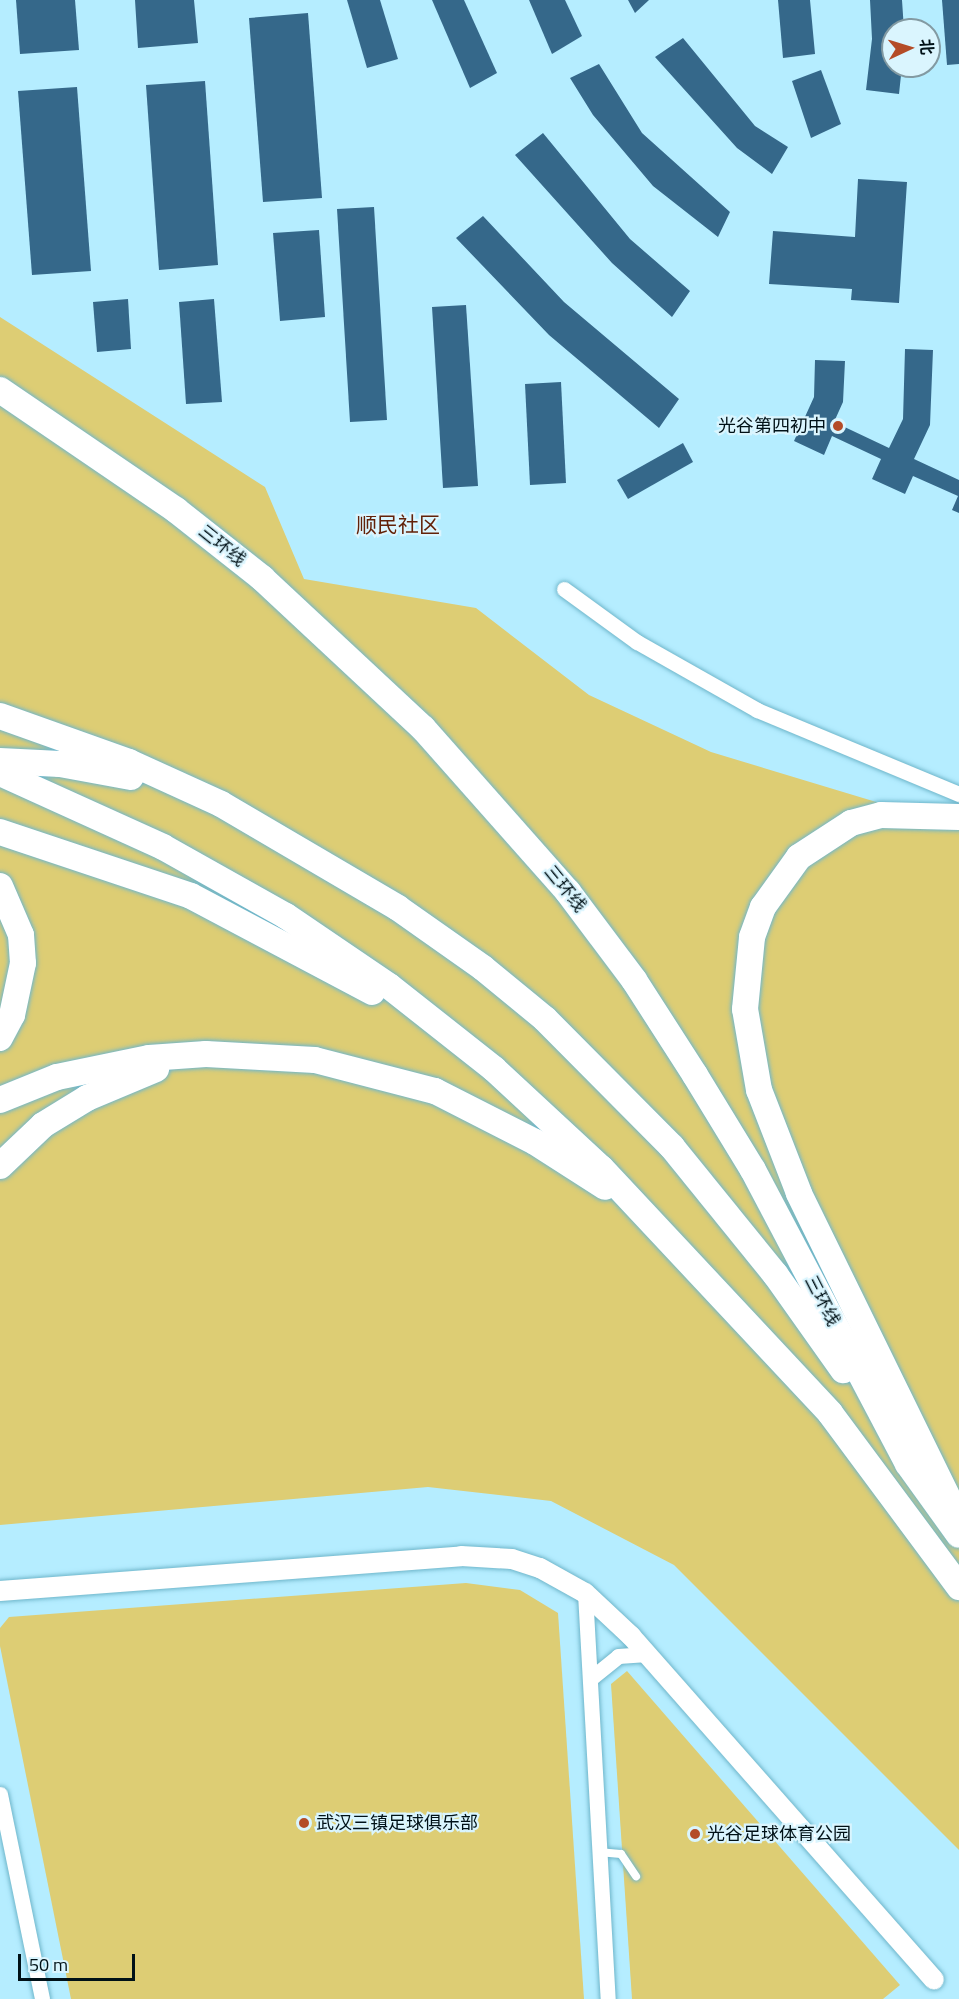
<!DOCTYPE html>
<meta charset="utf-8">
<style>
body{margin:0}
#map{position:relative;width:959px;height:1999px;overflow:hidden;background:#b5edff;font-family:"Titillium Web","Noto Sans SC",sans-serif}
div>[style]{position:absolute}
.green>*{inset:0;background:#ddcd74}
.building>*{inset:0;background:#35688a}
.roads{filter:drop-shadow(0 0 2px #6fb6cb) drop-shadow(0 0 2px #6fb6cb)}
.service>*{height:8px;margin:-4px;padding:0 4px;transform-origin:4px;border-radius:4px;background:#fff}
.minor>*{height:15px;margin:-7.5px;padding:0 7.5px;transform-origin:7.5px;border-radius:7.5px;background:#fff}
.tertiary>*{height:20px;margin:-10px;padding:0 10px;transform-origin:10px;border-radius:10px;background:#fff}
.trunk>*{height:26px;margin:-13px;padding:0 13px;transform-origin:13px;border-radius:13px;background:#fff}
.dots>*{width:16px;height:16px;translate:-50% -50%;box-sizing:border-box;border:3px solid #daf5fe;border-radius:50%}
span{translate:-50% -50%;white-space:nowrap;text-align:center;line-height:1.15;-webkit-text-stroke:4.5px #daf5fe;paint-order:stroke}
.poi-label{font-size:18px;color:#001117}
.right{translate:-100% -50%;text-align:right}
.left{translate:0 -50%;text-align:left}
.street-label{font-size:18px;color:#001117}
.quarter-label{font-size:21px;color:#622108}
.north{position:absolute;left:881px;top:18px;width:60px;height:60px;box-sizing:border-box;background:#daf5fe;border:2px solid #839aa2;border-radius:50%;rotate:86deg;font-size:16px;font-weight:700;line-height:24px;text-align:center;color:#001117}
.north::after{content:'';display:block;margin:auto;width:21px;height:27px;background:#b44c27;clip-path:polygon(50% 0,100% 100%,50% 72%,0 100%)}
.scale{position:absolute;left:18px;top:1954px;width:117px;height:27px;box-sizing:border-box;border:3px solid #001117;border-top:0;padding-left:8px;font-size:18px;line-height:21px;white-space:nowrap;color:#001117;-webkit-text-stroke:4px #daf5fe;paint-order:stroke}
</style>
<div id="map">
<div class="green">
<div style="clip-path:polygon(0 317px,265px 487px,304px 579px,476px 608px,589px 695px,711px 752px,959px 827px,959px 1850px,674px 1565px,551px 1501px,428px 1487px,0 1525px)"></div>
<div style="clip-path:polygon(466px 1583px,520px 1590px,558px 1613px,584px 1999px,71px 1999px,0 1646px,0 1628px,9px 1617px)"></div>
<div style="clip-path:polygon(627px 1671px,900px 1985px,883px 1999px,632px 1999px,611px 1684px)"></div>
</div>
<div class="building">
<div style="clip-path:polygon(16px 0,75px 0,79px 50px,20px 54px)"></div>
<div style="clip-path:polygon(135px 0,194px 0,198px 43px,138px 48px)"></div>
<div style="clip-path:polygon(347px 0,380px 0,398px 59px,367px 68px)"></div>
<div style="clip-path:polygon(432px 0,464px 0,497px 73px,470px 88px)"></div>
<div style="clip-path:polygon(529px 0,565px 0,582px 36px,552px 54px)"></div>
<div style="clip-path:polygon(628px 0,649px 0,635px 13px)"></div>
<div style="clip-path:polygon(778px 0,810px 0,815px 54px,783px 58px)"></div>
<div style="clip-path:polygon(870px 0,902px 0,904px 30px,893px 30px,893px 66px,902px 66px,899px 94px,866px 90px,872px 39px)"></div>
<div style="clip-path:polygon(942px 0,959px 0,959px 64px,947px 65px)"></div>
<div style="clip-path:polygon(308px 13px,322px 198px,263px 202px,249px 18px)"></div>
<div style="clip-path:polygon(683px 38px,755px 126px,788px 147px,772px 174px,737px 148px,655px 57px)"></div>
<div style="clip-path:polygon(599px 64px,642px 133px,730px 212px,718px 237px,653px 186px,593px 115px,570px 78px)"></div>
<div style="clip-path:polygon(821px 70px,841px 124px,811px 138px,792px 81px)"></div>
<div style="clip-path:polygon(205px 81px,218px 265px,159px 270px,146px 85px)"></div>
<div style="clip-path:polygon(77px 87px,91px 271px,32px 275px,18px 91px)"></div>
<div style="clip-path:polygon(543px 133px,630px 239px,690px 291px,672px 317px,612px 263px,515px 155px)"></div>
<div style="clip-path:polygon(858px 179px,907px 182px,899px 303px,851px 300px,852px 289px,769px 284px,773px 231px,855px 237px)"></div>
<div style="clip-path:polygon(374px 207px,387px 420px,350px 422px,337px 209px)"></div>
<div style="clip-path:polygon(483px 216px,564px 302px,679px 399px,659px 428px,549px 335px,456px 238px)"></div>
<div style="clip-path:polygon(319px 230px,325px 317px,280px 321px,273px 233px)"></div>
<div style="clip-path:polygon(128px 299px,131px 349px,97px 352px,93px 302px)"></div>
<div style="clip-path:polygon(214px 299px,222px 402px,186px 404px,179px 302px)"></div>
<div style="clip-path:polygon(466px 305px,478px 486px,443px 488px,432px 307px)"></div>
<div style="clip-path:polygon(905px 349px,933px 350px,930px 425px,914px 459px,959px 480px,959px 513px,952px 510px,958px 496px,913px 476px,905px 494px,872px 479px,881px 459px,832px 436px,824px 455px,794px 441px,814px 397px,815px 360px,845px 361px,843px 402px,834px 422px,889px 448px,903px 419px)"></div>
<div style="clip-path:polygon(561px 382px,566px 483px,530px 485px,525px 384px)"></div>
<div style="clip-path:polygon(683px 443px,693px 462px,628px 499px,617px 480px)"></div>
</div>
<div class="roads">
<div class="service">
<div style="left:598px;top:1852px;width:23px;rotate:5deg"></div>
<div style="left:621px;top:1854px;width:27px;rotate:56deg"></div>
</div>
<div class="minor">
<div style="left:564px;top:589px;width:90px;rotate:36deg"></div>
<div style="left:637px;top:642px;width:138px;rotate:29.5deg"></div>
<div style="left:757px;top:710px;width:219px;rotate:22.6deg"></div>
<div style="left:585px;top:1593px;width:407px;rotate:86.8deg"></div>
<div style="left:590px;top:1679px;width:36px;rotate:-39deg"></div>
<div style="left:618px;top:1656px;width:29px;rotate:-4deg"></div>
<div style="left:0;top:1794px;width:209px;rotate:78.4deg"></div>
</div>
<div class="tertiary">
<div style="left:0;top:1591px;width:462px;rotate:-4.3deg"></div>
<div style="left:461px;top:1556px;width:51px;rotate:3.4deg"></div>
<div style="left:512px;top:1559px;width:29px;rotate:18deg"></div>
<div style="left:540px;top:1568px;width:51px;rotate:29.1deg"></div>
<div style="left:585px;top:1593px;width:63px;rotate:43.1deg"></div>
<div style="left:631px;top:1636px;width:458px;rotate:48.6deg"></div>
</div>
<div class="trunk">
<div style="left:0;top:390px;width:213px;rotate:34.3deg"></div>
<div style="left:176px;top:510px;width:110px;rotate:38.3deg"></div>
<div style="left:262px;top:578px;width:220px;rotate:43deg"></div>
<div style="left:423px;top:728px;width:219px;rotate:48.5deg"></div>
<div style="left:568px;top:892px;width:110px;rotate:53.1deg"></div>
<div style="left:634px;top:980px;width:113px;rotate:57.3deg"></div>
<div style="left:695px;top:1075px;width:111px;rotate:58.6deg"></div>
<div style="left:753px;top:1170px;width:332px;rotate:62.2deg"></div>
<div style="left:908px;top:1464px;width:87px;rotate:54.3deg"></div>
<div style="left:0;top:716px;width:137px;rotate:19.6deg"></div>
<div style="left:129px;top:762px;width:101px;rotate:24.5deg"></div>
<div style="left:221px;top:804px;width:205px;rotate:30.4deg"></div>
<div style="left:398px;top:908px;width:104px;rotate:35.2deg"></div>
<div style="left:483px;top:968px;width:80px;rotate:39.4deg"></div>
<div style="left:545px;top:1019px;width:180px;rotate:45.2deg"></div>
<div style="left:672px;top:1147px;width:164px;rotate:51deg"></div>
<div style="left:775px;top:1274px;width:118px;rotate:54.7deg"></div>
<div style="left:0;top:761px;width:60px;rotate:2.9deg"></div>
<div style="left:60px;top:764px;width:72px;rotate:10.4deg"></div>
<div style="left:0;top:773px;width:179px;rotate:24.4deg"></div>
<div style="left:163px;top:847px;width:141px;rotate:29.3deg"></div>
<div style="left:286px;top:916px;width:125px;rotate:34.2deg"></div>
<div style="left:389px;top:986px;width:134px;rotate:38.3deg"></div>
<div style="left:494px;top:1069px;width:146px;rotate:42.8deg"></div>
<div style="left:601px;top:1168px;width:335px;rotate:46.9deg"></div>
<div style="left:830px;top:1413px;width:217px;rotate:53.4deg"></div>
<div style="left:0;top:832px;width:201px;rotate:18.5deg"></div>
<div style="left:191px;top:896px;width:205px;rotate:27.9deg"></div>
<div style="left:0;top:886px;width:53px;rotate:66.8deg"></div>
<div style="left:21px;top:935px;width:28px;rotate:86deg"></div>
<div style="left:23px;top:963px;width:53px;rotate:101.9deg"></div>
<div style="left:12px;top:1015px;width:26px;rotate:118deg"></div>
<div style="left:0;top:1100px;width:61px;rotate:-22deg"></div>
<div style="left:57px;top:1077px;width:94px;rotate:-11.7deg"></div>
<div style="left:149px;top:1058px;width:57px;rotate:-4deg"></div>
<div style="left:206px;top:1054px;width:109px;rotate:3.2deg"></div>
<div style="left:315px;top:1060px;width:124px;rotate:14.5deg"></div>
<div style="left:435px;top:1091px;width:112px;rotate:27deg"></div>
<div style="left:535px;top:1142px;width:83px;rotate:32.7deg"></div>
<div style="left:0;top:1166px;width:59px;rotate:-43.6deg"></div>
<div style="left:43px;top:1125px;width:52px;rotate:-31.5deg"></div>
<div style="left:87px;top:1098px;width:75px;rotate:-22.8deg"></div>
<div style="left:954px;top:1510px;width:353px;rotate:-116.1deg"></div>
<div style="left:799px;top:1193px;width:110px;rotate:-111.2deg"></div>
<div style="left:759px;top:1090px;width:82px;rotate:-99.8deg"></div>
<div style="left:745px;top:1009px;width:72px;rotate:-84.4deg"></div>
<div style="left:752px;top:937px;width:32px;rotate:-70deg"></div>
<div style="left:763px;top:907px;width:62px;rotate:-54.2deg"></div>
<div style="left:799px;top:857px;width:62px;rotate:-33.2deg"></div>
<div style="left:851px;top:823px;width:31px;rotate:-15deg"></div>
<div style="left:881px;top:815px;width:78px;rotate:1.5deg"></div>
</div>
</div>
<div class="dots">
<div style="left:838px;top:426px;background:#b44c27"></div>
<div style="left:304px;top:1823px;background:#b44c27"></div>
<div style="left:695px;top:1834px;background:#b44c27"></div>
</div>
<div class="poi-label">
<span class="right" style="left:826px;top:426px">光谷第四初中</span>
<span class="left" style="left:316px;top:1823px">武汉三镇足球俱乐部</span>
<span class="left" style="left:707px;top:1834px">光谷足球体育公园</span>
</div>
<div class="street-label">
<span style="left:222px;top:546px;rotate:39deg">三环线</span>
<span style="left:565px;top:889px;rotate:51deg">三环线</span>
<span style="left:822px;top:1301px;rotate:63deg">三环线</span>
</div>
<div class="quarter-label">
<span style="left:398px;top:524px">顺民社区</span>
</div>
<div class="north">北</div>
<div class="scale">50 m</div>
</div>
